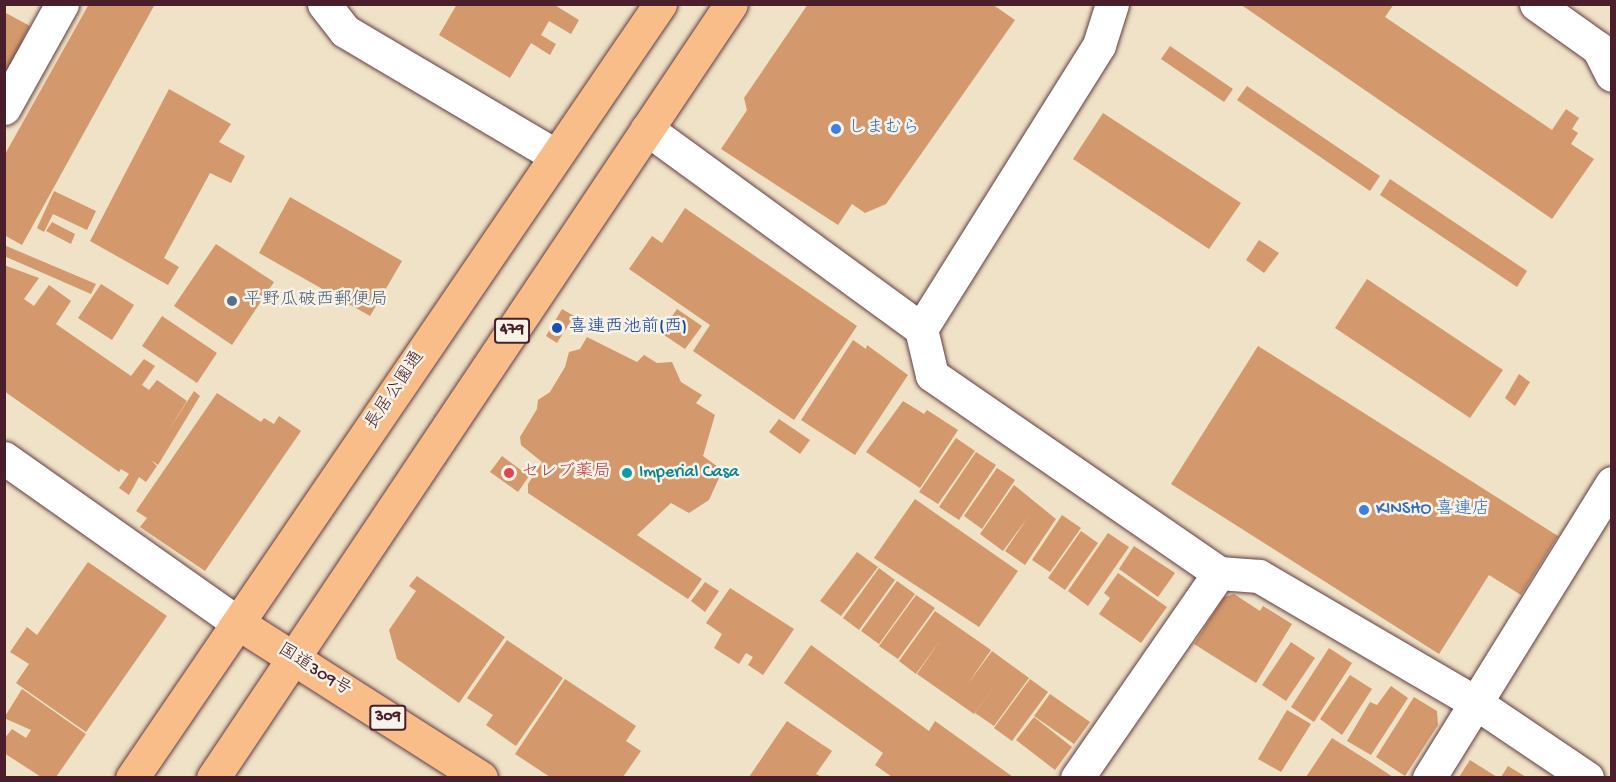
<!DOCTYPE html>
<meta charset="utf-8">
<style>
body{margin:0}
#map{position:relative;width:1616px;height:782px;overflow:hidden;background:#f0e2c6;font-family:"Gochi Hand","Klee One",sans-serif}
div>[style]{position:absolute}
.building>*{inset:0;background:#d3986b}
.roads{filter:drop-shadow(0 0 2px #633c42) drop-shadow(0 0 2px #633c42)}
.minor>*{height:33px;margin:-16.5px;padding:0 16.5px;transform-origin:16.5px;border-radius:16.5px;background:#fff}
.trunk>*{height:33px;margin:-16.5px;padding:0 16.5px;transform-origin:16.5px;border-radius:16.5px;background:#f8bd89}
.dots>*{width:16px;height:16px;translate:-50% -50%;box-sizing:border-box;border:3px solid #f7f3e8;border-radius:50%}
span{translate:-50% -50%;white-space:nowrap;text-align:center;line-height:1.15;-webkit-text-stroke:5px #f7f3e8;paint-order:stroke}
.shield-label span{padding:2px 4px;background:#f7f3e8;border:2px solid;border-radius:4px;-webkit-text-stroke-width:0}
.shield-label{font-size:16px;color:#4a1f2b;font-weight:700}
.shop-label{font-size:18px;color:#366cbe}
.left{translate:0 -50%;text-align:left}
.service-label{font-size:18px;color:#4e5e75}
.transit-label{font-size:18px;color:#164399}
.street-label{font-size:18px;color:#4a1f2b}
.health-label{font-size:18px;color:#be3a42}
.culture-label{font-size:18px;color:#0d838f}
.frame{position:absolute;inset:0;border:6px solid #4a1f2b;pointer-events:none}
</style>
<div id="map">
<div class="building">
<div style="clip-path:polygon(89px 4px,155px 4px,22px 245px,4px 235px,4px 156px)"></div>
<div style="clip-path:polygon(457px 4px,553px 4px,579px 20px,571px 34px,549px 21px,541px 35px,556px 44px,550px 55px,531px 43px,510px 78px,439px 35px)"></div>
<div style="clip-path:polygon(808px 4px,992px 4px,1015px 20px,886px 204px,865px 213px,852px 204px,838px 225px,721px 149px,747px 110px,744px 98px)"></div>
<div style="clip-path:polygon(1240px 4px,1394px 4px,1385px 17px,1552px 130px,1566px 109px,1579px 118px,1572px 129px,1578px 133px,1571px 144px,1594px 159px,1552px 219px)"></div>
<div style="clip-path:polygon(4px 12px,30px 26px,22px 41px,28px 44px,4px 87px)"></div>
<div style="clip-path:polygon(1170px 46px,1233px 89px,1224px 102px,1161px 59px)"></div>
<div style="clip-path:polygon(1247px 86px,1380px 176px,1370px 191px,1237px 100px)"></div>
<div style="clip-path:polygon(169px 89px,231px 124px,219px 142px,245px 156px,231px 183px,210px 173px,164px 258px,179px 267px,168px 285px,90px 241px)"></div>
<div style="clip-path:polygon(1103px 113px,1241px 203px,1209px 249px,1073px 159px)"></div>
<div style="clip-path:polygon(1390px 179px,1527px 271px,1517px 287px,1380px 195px)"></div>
<div style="clip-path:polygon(54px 191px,96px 211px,87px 230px,53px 214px,44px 232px,37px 228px)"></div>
<div style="clip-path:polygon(290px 197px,402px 261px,370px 316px,259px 253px)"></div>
<div style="clip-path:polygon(685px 208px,857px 326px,794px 420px,693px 351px,710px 325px,629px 269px,652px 236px,662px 243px)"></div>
<div style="clip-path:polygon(52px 222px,75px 234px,71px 244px,46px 231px)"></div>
<div style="clip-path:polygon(1259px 240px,1279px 253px,1264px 273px,1246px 260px)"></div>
<div style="clip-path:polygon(216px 244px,274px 282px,232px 345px,174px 306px)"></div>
<div style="clip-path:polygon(4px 245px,96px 284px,91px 294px,4px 256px)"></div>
<div style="clip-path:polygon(4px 265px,39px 278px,24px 299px,34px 306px,49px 285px,71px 301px,56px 324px,131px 376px,144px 359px,155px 366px,142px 385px,149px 390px,157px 380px,187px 401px,165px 436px,194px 391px,200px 396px,158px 465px,151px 460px,157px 466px,146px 482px,139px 477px,129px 495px,119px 488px,129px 474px,121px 469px,119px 472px,4px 391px)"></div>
<div style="clip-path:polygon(1367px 279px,1503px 370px,1470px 418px,1335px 328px)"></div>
<div style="clip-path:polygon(101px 284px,134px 305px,112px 340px,78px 318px)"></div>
<div style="clip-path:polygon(562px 309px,574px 316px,557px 343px,546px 336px)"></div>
<div style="clip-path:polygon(677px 309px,702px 326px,685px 349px,661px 333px)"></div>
<div style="clip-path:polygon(162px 316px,217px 353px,197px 383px,142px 346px)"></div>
<div style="clip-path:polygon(587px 337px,637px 362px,644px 355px,657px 363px,672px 362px,681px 382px,702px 395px,696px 403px,715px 415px,703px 456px,718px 467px,719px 478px,709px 500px,689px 513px,671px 503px,637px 535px,702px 579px,688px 599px,528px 493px,528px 484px,542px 462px,521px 445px,520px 437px,537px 409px,538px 400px,550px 392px,565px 367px,569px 352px,580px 349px)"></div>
<div style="clip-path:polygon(853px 340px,866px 349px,867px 345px,908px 375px,855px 455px,801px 420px)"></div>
<div style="clip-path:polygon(1258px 346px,1558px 536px,1521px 595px,1489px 575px,1439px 654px,1171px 484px)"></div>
<div style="clip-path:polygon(1519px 374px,1530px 382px,1515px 406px,1505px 398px)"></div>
<div style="clip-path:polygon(217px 393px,261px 422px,264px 418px,274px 424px,279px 416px,301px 431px,205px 571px,140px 527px,147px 518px,136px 511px)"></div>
<div style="clip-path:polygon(903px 401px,924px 414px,927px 410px,958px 430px,920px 488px,866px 452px)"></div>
<div style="clip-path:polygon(779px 419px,810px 440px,800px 454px,769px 432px)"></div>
<div style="clip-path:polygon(956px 438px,975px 451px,938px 504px,919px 492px)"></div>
<div style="clip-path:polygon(976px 452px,996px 465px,959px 520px,939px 507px)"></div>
<div style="clip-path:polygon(502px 456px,529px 476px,518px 492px,490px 472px)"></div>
<div style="clip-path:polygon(997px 468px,1015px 480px,982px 529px,964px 516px)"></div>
<div style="clip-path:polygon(1014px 485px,1056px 519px,1025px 565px,1005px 551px,1029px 516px,1003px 551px,980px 534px)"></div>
<div style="clip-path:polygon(915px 499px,1018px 571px,979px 627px,874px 558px)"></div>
<div style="clip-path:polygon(1062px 515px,1081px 528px,1050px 572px,1032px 560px)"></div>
<div style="clip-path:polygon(1081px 531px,1098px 543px,1065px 590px,1048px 578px)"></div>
<div style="clip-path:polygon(1108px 533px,1129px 547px,1088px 606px,1068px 591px)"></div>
<div style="clip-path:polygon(1134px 546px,1175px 573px,1158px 597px,1119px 569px)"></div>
<div style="clip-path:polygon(857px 552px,878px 567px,841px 616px,820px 601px)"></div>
<div style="clip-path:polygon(88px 562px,167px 616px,86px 732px,16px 683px,29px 664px,10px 652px,27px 627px,37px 635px)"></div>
<div style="clip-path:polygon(879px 568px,895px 580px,859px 630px,843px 618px)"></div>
<div style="clip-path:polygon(1118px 573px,1167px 607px,1141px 643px,1099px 614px,1110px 598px,1104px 593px)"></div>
<div style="clip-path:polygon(417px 576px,505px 637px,459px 703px,397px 659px,389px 630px,416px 591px,409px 586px)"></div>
<div style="clip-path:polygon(897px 581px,915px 594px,879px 644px,861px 631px)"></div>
<div style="clip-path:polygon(705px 582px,719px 591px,705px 612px,691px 601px)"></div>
<div style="clip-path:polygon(730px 588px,794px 629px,763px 675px,748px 665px,753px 657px,746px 653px,739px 664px,714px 648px,722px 634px,706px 623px)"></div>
<div style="clip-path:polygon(1234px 594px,1260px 611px,1263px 606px,1292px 624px,1256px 683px,1194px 644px,1224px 597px)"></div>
<div style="clip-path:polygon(916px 595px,935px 608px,898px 659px,879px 646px)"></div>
<div style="clip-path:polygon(935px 611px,991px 650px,967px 685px,992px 651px,1029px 678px,994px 726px,975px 713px,999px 680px,974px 714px,917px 674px,941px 639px,916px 674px,899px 661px)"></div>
<div style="clip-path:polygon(507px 640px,563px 678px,516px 746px,486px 725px,493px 715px,467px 698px)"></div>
<div style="clip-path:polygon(1291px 642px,1315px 658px,1286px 701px,1262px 685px)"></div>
<div style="clip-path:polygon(811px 645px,929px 731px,935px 721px,1013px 777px,892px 777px,875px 765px,883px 753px,784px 683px)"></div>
<div style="clip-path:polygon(1329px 648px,1352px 663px,1314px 722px,1291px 707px)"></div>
<div style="clip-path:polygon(1350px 675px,1372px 689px,1342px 735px,1320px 719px)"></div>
<div style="clip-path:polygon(565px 679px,636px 726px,626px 741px,641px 751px,623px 777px,550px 777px,515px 754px)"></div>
<div style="clip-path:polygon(1030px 679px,1048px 692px,1012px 741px,994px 728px)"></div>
<div style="clip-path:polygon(1391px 686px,1408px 698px,1371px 755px,1347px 741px,1370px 702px,1377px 705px)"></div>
<div style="clip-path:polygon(22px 689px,86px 734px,56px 777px,41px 777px,4px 753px,4px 739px,12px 729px,26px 738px,31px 730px,4px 718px)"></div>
<div style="clip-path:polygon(1050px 694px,1090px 722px,1074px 744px,1034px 716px)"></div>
<div style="clip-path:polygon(1414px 697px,1437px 711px,1438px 725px,1405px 776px,1376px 757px)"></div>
<div style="clip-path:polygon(1287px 710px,1311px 724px,1281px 772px,1258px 759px)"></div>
<div style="clip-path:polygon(1034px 717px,1072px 747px,1055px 770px,1016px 740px)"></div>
<div style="clip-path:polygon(787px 721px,832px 751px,816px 774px,822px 777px,749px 777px)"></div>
<div style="clip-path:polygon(1332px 738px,1367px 760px,1393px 777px,1306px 777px)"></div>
<div style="clip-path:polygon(1470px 760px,1497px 777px,1459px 777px)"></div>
<div style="clip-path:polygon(1508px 766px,1526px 777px,1501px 777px)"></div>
</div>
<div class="roads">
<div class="minor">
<div style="left:324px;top:4px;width:34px;rotate:52deg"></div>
<div style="left:345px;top:31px;width:245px;rotate:30.6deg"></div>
<div style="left:1536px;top:4px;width:76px;rotate:35.4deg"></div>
<div style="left:1598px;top:48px;width:30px;rotate:63deg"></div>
<div style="left:4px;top:108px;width:119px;rotate:-60.9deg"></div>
<div style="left:647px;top:129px;width:339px;rotate:36.1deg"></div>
<div style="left:921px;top:329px;width:47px;rotate:76.6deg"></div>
<div style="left:932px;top:375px;width:349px;rotate:34.6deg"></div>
<div style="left:1219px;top:573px;width:40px;rotate:4.3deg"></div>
<div style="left:1259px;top:576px;width:251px;rotate:30.3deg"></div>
<div style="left:1476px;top:703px;width:134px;rotate:34deg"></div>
<div style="left:921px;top:329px;width:335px;rotate:-57.9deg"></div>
<div style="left:1099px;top:45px;width:43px;rotate:-72.4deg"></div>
<div style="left:4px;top:458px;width:286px;rotate:35.2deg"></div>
<div style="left:1077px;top:778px;width:249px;rotate:-55.3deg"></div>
<div style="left:1429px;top:778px;width:347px;rotate:-58.2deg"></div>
</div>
<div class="trunk">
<div style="left:238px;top:623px;width:288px;rotate:32.5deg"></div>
<div style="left:132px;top:778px;width:937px;rotate:-55.7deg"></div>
<div style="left:213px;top:778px;width:931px;rotate:-56.21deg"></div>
</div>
</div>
<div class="dots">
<div style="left:836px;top:129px;background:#3f7fe0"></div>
<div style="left:232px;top:301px;background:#5c6f8a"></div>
<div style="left:557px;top:328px;background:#1a4fb4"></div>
<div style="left:509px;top:473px;background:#e0444e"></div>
<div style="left:627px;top:473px;background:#0f9aa8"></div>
<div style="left:1364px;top:510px;background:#3f7fe0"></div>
</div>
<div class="shield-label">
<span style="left:512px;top:331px">479</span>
<span style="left:388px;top:718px">309</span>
</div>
<div class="shop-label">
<span class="left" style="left:848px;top:129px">しまむら</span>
<span class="left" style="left:1376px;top:510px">KINSHO 喜連店</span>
</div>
<div class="service-label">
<span class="left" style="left:244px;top:301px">平野瓜破西郵便局</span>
</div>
<div class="transit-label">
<span class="left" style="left:569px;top:328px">喜連西池前(西)</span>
</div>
<div class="street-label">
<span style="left:396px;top:391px;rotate:-56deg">長居公園通</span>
<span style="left:314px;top:671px;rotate:32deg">国道309号</span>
</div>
<div class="health-label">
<span class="left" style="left:521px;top:473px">セレブ薬局</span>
</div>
<div class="culture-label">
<span class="left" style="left:639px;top:473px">Imperial Casa</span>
</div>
<div class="frame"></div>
</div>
